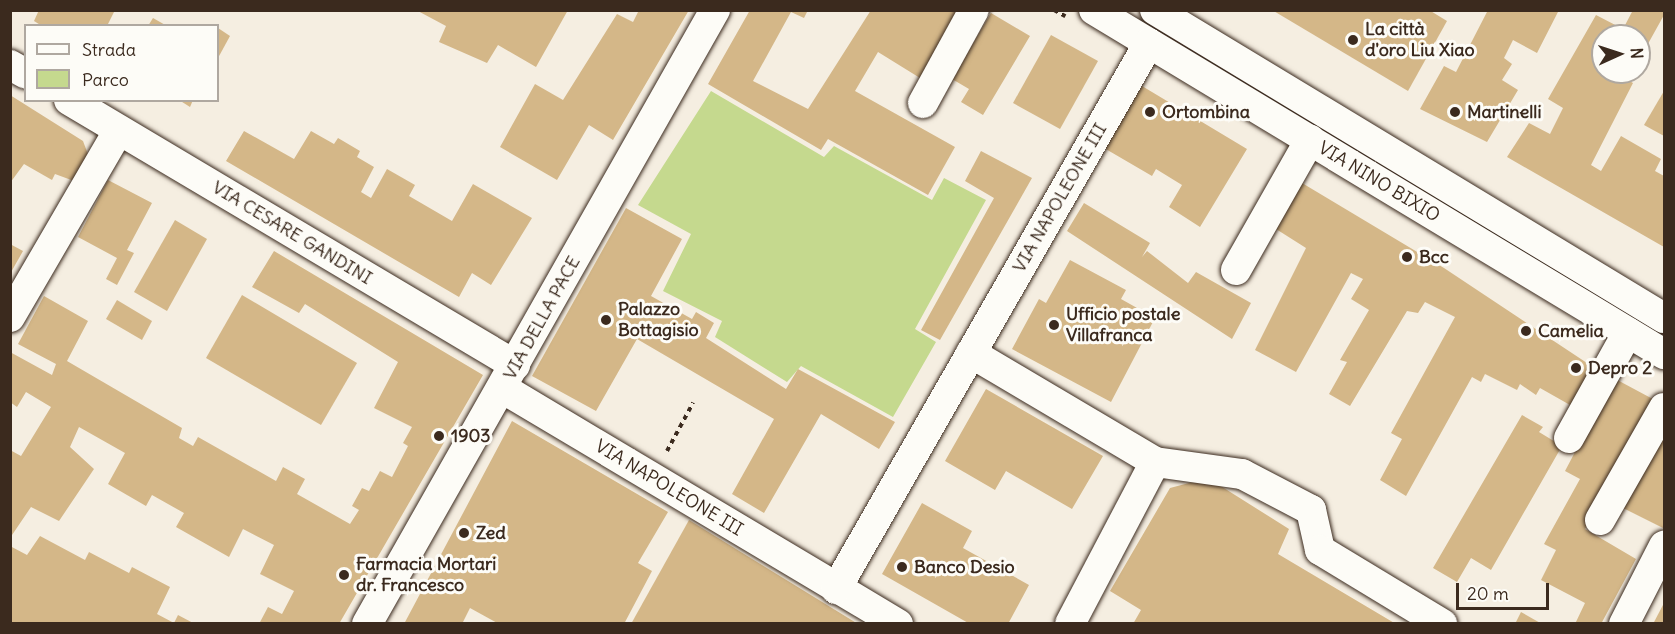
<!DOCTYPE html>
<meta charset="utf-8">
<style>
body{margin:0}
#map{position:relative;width:1675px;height:634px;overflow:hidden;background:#f5eee1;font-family:Delius,sans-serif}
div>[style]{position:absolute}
.green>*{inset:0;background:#c5d98e}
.building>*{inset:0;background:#d4b788}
.path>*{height:4px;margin-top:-2px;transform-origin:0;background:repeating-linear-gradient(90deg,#3b2a1e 0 4.5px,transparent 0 9px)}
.roads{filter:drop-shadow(0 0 2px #3b2a1e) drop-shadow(0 0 2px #3b2a1e)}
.minor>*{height:30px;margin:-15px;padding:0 15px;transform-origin:15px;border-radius:15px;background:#fdfcf7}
.dots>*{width:16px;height:16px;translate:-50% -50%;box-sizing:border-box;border:3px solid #fdfcf7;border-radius:50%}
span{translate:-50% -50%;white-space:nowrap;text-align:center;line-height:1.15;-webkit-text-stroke:6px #fdfcf7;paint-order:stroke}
.poi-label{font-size:18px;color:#3b2a1e;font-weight:700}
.left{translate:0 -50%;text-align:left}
.street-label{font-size:18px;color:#3b2a1e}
.frame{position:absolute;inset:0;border:12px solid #3b2a1e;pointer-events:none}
.legend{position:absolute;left:24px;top:24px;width:195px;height:78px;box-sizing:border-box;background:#fdfcf7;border:2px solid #afa8a0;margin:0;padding:8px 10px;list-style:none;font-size:18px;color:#3b2a1e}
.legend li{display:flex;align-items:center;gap:12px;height:30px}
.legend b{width:30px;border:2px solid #afa8a0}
.north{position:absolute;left:1591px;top:24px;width:60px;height:60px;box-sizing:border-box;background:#fdfcf7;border:2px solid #afa8a0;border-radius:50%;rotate:87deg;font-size:16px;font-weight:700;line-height:24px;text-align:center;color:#3b2a1e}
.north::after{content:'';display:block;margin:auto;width:21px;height:27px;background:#3b2a1e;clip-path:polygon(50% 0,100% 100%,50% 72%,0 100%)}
.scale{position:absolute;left:1456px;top:583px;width:93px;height:27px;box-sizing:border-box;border:3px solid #3b2a1e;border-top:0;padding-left:8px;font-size:18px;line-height:21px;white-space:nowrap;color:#3b2a1e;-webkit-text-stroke:4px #fdfcf7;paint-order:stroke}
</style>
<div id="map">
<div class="green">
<div style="clip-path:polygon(711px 91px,824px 157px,834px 146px,932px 200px,944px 178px,986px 200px,915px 329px,936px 342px,893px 417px,801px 366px,787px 382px,715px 337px,722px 321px,663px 291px,691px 234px,638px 205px)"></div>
</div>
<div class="building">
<div style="clip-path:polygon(39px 10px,115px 10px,107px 26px,42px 26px,34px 21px)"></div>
<div style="clip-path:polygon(416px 10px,568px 10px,536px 67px,498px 45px,487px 63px,439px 42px,446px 26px)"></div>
<div style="clip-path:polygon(639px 10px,689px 10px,613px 140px,589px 125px,557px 180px,500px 147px,535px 84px,563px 100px,617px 14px,633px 22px)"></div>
<div style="clip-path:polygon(750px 10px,808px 10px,804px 18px,791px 12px,753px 81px,808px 109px,871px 10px,958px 10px,920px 78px,878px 52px,855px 91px,955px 147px,928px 195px,828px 139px,821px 150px,708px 84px)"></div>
<div style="clip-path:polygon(1272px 10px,1429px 10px,1447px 21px,1408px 91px)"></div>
<div style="clip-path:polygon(1488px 10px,1559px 10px,1537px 53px,1513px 40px,1504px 58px,1512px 64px,1502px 80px,1518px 90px,1487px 142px,1420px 109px,1444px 66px,1456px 72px)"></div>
<div style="clip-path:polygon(1633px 10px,1664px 10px,1664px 15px,1639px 60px,1639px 36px,1603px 36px,1603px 72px,1632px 72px,1628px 80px,1633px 83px,1591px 165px,1601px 171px,1621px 136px,1661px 159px,1655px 171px,1664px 176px,1664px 247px,1507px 157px,1529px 123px,1550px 134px,1563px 108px,1548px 99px,1596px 15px,1623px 29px)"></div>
<div style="clip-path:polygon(991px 13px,1030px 36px,983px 115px,961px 102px,969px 89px,952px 79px)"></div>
<div style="clip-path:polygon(153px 18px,167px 26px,148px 26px)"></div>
<div style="clip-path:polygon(218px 28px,230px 36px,218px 58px)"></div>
<div style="clip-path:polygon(1051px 35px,1098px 61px,1060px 129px,1013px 103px)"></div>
<div style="clip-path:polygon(1142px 86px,1247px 149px,1200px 227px,1169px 207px,1182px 185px,1156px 169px,1152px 176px,1104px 148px)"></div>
<div style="clip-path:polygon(1664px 91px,1664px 136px,1644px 125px)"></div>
<div style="clip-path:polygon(10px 95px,83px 141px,89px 157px,74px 181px,55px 174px,52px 180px,24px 164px,10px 183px)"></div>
<div style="clip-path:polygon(179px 100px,193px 100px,190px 107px)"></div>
<div style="clip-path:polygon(244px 131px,294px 159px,311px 131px,334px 144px,338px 138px,360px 151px,357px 157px,374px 167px,361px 192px,371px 198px,387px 169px,415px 185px,409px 196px,452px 221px,473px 184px,532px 218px,491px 285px,472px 273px,459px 297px,226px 161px)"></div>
<div style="clip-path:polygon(981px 151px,1032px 178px,940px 340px,921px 330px,994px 198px,965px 181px)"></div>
<div style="clip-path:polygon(108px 180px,152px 203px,127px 250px,134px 253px,117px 285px,106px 279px,117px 258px,78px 237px)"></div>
<div style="clip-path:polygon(1302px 183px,1444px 268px,1593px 367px,1664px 405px,1663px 528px,1617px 505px,1607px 494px,1585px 529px,1636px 559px,1601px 624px,1575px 624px,1585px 603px,1541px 580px,1556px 550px,1544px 544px,1580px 479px,1565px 471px,1593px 418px,1540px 388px,1536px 395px,1520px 384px,1517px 390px,1485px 374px,1481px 382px,1472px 377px,1406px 496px,1380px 480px,1402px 439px,1391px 433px,1455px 317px,1425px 302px,1418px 313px,1407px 311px,1350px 406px,1329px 394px,1347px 362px,1340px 360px,1369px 310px,1351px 299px,1363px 279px,1351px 273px,1296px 372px,1255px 350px,1306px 248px,1276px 229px)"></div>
<div style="clip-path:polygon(1084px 203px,1150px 243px,1142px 257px,1147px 251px,1188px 283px,1196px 272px,1251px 303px,1232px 339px,1067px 231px)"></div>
<div style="clip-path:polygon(626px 208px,682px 239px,651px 296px,692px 319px,696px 312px,714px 323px,706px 338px,786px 389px,798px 369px,895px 422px,879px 449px,821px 414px,764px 513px,732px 494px,774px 419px,637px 339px,596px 411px,532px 376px)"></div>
<div style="clip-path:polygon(175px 220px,207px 239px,167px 311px,134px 292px)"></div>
<div style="clip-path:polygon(10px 244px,23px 251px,10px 274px)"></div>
<div style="clip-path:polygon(274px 251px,483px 375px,339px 624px,259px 624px,268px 607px,282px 614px,294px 591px,260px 574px,274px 545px,243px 529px,229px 557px,176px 527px,184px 513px,152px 495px,146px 506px,108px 484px,125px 453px,79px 427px,70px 447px,94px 469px,59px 521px,31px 507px,10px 538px,10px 450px,21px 456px,51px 407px,26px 392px,17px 407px,10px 402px,10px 352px,52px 375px,56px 364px,18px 344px,44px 296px,88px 321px,67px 361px,182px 428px,179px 438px,193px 446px,198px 437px,276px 481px,283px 467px,305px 479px,297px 494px,350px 524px,359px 510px,352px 506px,362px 488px,369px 491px,380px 471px,392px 477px,408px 446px,403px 443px,412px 427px,374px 408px,398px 362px,305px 304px,299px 313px,252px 287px)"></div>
<div style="clip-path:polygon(1070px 260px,1126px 290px,1121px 299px,1155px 318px,1111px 402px,1012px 349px,1039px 299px,1046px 303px)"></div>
<div style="clip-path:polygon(242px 295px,357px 363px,321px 425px,206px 358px)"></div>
<div style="clip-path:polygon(117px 300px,152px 321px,142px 340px,106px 319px)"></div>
<div style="clip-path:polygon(986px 389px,1103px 456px,1072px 509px,1006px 471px,995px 490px,945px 461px)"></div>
<div style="clip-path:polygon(1522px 415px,1543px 427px,1539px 432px,1562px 446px,1491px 570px,1471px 558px,1457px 582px,1433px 568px)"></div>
<div style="clip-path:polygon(512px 421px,668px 512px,638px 563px,652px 571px,624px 624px,499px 624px,470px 608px,462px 624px,404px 624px)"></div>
<div style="clip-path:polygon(1208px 478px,1289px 529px,1278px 554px,1396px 624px,1133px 624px,1141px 610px,1110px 591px,1170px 488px)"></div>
<div style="clip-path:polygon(922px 503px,972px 531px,963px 548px,1029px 585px,1008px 624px,970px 624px,882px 574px)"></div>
<div style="clip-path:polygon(689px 520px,858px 624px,631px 624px)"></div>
<div style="clip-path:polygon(40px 536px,85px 560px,89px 552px,129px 573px,132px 567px,170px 587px,157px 614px,174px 623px,178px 615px,195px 624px,10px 624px,10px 546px,27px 555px)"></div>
<div style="clip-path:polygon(1664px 603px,1664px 624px,1653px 624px)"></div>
<div style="clip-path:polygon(1521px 612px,1542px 624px,1515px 624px)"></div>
</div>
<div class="path">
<div style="left:1054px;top:10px;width:13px;rotate:29deg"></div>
<div style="left:667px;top:451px;width:55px;rotate:-61.6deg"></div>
</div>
<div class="roads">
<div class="minor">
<div style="left:1094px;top:10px;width:666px;rotate:31.11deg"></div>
<div style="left:1155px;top:10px;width:595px;rotate:31.18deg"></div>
<div style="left:10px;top:65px;width:18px;rotate:29deg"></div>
<div style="left:69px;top:100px;width:519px;rotate:30.72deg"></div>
<div style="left:923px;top:103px;width:106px;rotate:-61.3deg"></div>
<div style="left:1236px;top:270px;width:150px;rotate:-60.4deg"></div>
<div style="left:10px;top:317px;width:216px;rotate:-59.8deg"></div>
<div style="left:971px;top:353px;width:214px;rotate:30.6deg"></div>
<div style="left:1155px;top:462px;width:183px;rotate:117.7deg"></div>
<div style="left:502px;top:388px;width:461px;rotate:30.8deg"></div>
<div style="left:1569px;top:438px;width:121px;rotate:-60.9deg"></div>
<div style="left:1155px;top:462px;width:88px;rotate:7.9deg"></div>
<div style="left:1242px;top:474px;width:78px;rotate:27.6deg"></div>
<div style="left:1311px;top:510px;width:41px;rotate:77.3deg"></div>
<div style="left:1320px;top:550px;width:143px;rotate:31.2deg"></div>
<div style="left:1600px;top:520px;width:129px;rotate:-60.3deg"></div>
<div style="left:836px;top:589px;width:629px;rotate:-60.18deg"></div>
<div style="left:367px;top:624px;width:706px;rotate:-60.46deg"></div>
<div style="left:1624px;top:624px;width:88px;rotate:-62.9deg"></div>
</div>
</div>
<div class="dots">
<div style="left:1353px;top:40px;background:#3b2a1e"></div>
<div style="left:1150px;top:112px;background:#3b2a1e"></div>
<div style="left:1455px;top:112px;background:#3b2a1e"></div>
<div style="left:1407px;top:257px;background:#3b2a1e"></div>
<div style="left:606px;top:320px;background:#3b2a1e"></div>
<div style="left:1054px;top:325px;background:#3b2a1e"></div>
<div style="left:1526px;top:331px;background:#3b2a1e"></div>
<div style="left:1576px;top:368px;background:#3b2a1e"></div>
<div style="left:439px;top:436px;background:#3b2a1e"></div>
<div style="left:464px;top:533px;background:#3b2a1e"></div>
<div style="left:902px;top:567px;background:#3b2a1e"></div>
<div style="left:344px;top:575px;background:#3b2a1e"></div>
</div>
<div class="poi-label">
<span class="left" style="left:1365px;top:40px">La città<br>d'oro Liu Xiao</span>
<span class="left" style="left:1162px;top:112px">Ortombina</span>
<span class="left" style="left:1467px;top:112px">Martinelli</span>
<span class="left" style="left:1419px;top:257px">Bcc</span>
<span class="left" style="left:618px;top:320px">Palazzo<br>Bottagisio</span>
<span class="left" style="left:1066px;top:325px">Ufficio postale<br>Villafranca</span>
<span class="left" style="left:1538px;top:331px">Camelia</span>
<span class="left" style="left:1588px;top:368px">Depro 2</span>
<span class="left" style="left:451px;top:436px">1903</span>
<span class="left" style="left:476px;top:533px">Zed</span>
<span class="left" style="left:356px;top:575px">Farmacia Mortari<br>dr. Francesco</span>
<span class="left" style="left:914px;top:567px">Banco Desio</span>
</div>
<div class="street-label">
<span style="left:1379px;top:182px;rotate:31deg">VIA NINO BIXIO</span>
<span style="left:1060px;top:198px;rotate:-60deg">VIA NAPOLEONE III</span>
<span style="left:292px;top:233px;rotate:31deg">VIA CESARE GANDINI</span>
<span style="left:542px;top:318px;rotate:-61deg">VIA DELLA PACE</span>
<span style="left:669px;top:488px;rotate:31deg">VIA NAPOLEONE III</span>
</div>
<div class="frame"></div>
<ul class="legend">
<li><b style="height:8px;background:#fdfcf7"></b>Strada</li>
<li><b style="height:16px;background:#c5d98e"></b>Parco</li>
</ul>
<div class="north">N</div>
<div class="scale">20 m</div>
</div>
